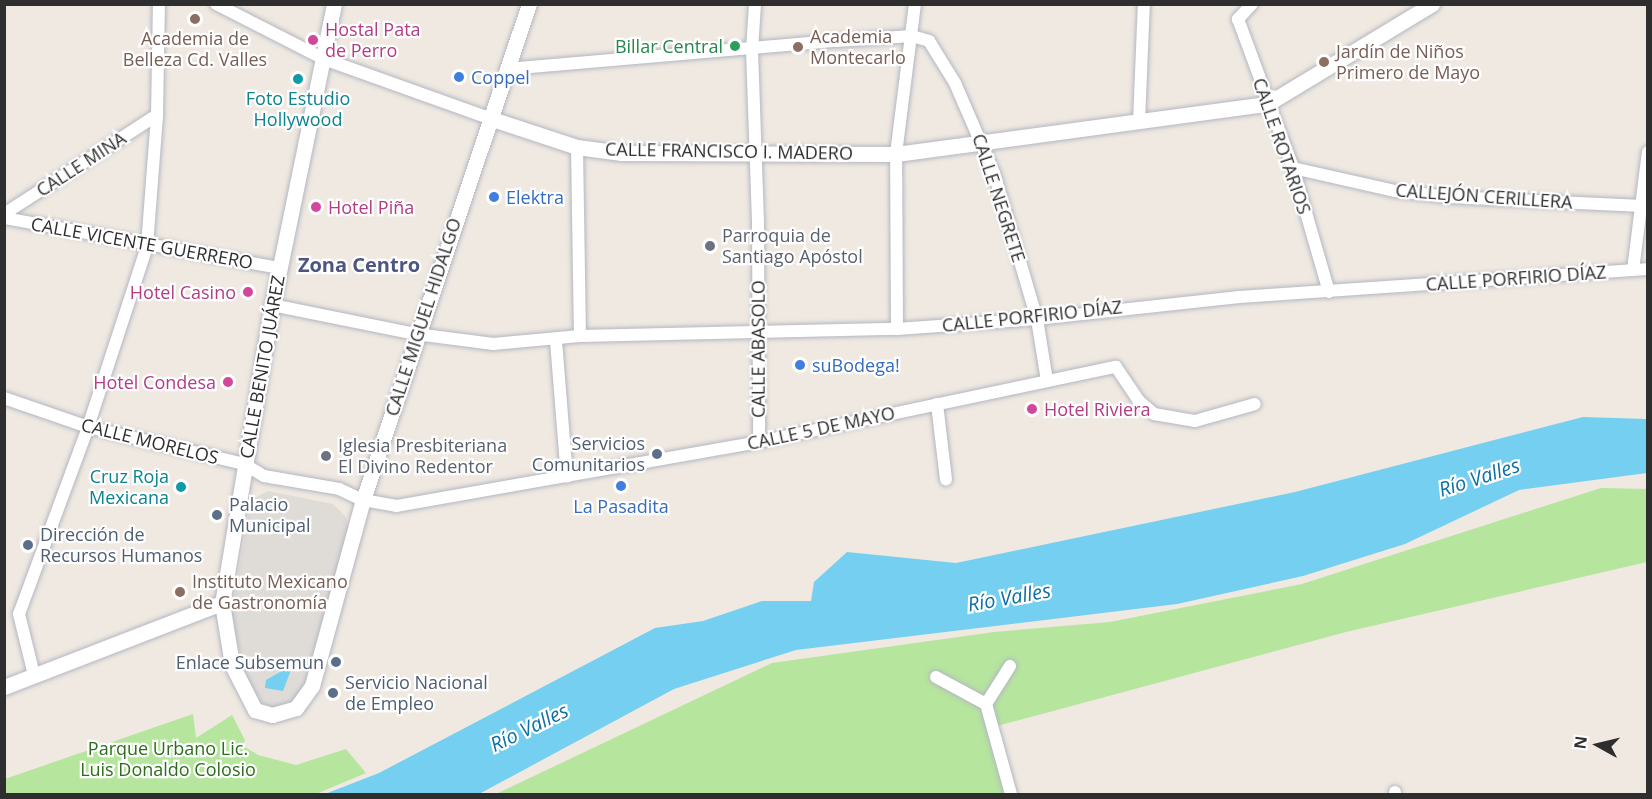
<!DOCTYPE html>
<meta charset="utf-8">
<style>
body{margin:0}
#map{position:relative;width:1652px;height:799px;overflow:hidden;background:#efe9e1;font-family:"Open Sans",sans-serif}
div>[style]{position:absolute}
.green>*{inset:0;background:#b6e59e}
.plaza>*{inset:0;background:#dfdcd8}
.water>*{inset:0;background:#75cff0}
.roads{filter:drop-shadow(0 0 2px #b4b7c1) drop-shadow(0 0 2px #b4b7c1)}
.minor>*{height:12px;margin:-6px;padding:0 6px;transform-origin:6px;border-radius:6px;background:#fff}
.tertiary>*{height:15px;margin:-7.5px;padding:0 7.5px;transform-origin:7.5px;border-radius:7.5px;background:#fff}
.dots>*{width:16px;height:16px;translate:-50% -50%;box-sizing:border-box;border:3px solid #fff;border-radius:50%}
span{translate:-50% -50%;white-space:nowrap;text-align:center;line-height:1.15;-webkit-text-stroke:4.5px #fff;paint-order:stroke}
.hotel-label{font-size:18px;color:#b23c85}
.left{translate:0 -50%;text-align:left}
.right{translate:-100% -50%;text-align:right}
.education-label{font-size:18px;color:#785e54}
.leisure-label{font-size:18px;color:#27864d}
.shop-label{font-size:18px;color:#366cbe}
.culture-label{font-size:18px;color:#0d838f}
.street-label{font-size:18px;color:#2e2e2e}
.worship-label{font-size:18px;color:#5b616d}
.service-label{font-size:18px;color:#4e5e75}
.park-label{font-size:18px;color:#2c6e1b}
.neighbourhood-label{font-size:20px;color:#4d5680;font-weight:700}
.water-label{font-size:20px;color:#0d6fa3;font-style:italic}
.frame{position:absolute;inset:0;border:6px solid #2e2e2e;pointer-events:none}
.north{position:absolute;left:1568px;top:715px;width:60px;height:60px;-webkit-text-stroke:4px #fff;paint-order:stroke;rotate:278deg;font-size:16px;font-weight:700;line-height:24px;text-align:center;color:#2e2e2e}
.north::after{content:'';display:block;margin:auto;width:21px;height:27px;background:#2e2e2e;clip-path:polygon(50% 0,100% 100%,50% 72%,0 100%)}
</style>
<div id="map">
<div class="green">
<div style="clip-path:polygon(1601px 488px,1647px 489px,1647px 562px,1346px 632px,997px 726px,1017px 794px,496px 794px,772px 663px,994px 632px,1110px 622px,1302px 584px)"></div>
<div style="clip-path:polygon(193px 714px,196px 738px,232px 715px,245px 740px,243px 746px,258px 755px,296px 765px,346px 749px,366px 773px,316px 794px,5px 794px,5px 779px)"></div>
</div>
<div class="plaza">
<div style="clip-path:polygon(268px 491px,333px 504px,346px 517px,348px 530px,303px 688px,299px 697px,281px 709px,259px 707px,250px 691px,231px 617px,251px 500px)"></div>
</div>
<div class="water">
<div style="clip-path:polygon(1583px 417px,1647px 419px,1647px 473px,1519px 490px,1405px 544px,1303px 576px,1177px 604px,796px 650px,674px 689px,479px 794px,325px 794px,379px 773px,655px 628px,703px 621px,762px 601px,811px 601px,814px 582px,847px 552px,956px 563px,1295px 492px)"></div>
<div style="clip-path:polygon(287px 668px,291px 670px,283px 691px,265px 688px,266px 680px)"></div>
</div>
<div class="roads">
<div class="minor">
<div style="left:216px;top:4px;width:121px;rotate:27deg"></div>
<div style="left:324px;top:59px;width:175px;rotate:19.7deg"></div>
<div style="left:755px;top:4px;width:46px;rotate:93.7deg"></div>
<div style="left:752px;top:50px;width:174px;rotate:88deg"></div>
<div style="left:758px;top:224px;width:218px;rotate:89.7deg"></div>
<div style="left:1252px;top:4px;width:21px;rotate:133deg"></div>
<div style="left:1238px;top:19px;width:159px;rotate:69.7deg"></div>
<div style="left:1293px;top:168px;width:129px;rotate:73.8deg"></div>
<div style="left:507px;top:69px;width:330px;rotate:-4.9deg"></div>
<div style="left:836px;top:41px;width:76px;rotate:-3.8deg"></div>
<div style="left:912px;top:36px;width:18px;rotate:16deg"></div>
<div style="left:929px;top:41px;width:49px;rotate:58.2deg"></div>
<div style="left:955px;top:83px;width:98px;rotate:66.6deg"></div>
<div style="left:994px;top:173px;width:152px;rotate:73.6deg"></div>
<div style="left:1037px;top:319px;width:63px;rotate:80.8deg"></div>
<div style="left:1139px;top:121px;width:117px;rotate:-87.6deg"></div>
<div style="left:577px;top:147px;width:189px;rotate:89.1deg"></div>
<div style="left:1293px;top:168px;width:105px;rotate:12.7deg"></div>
<div style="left:1395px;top:191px;width:55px;rotate:6.2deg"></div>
<div style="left:1450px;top:197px;width:192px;rotate:2.7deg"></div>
<div style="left:4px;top:214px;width:182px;rotate:-32.9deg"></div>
<div style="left:4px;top:218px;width:280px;rotate:10.3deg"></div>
<div style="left:1633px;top:270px;width:119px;rotate:-82.8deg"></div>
<div style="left:272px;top:305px;width:147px;rotate:11.4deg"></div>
<div style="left:416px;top:334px;width:78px;rotate:7.4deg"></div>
<div style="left:493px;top:344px;width:87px;rotate:-5.3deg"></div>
<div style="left:580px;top:336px;width:317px;rotate:-1.3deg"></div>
<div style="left:897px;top:329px;width:140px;rotate:-4.1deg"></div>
<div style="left:1037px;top:319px;width:202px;rotate:-6.2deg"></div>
<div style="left:1238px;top:297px;width:411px;rotate:-3.9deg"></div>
<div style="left:897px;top:329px;width:175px;rotate:-90.3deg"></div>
<div style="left:896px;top:154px;width:151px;rotate:-82.8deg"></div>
<div style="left:556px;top:341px;width:136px;rotate:85.4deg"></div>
<div style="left:4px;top:398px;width:89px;rotate:19deg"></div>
<div style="left:88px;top:427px;width:160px;rotate:13.3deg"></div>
<div style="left:244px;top:464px;width:23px;rotate:31deg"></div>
<div style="left:264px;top:476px;width:76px;rotate:9.8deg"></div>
<div style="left:339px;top:489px;width:26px;rotate:25deg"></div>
<div style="left:363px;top:500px;width:34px;rotate:10deg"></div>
<div style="left:396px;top:506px;width:369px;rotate:-10deg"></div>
<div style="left:759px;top:442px;width:365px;rotate:-11.9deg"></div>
<div style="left:1116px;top:367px;width:40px;rotate:56deg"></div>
<div style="left:1138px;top:400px;width:21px;rotate:41deg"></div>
<div style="left:1154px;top:414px;width:42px;rotate:9.7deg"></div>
<div style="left:1195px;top:421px;width:62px;rotate:-15.8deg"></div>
<div style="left:937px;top:404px;width:76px;rotate:83.2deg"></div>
<div style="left:34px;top:675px;width:63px;rotate:-103.8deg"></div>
<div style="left:19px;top:614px;width:199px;rotate:-69.7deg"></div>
<div style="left:88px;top:427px;width:190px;rotate:-71.9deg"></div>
<div style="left:147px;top:246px;width:131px;rotate:-85.6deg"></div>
<div style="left:157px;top:115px;width:111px;rotate:-89deg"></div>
<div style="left:936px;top:677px;width:57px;rotate:28.4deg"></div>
<div style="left:986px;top:704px;width:93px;rotate:74.5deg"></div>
<div style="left:986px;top:704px;width:45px;rotate:-57.7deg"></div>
<div style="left:1395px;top:792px;width:2px;rotate:90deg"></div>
</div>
<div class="tertiary">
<div style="left:334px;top:4px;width:307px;rotate:101.6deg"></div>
<div style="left:272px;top:305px;width:302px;rotate:99.5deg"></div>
<div style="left:222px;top:603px;width:63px;rotate:80.8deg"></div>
<div style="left:232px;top:665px;width:51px;rotate:62.9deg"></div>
<div style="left:255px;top:710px;width:18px;rotate:16deg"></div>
<div style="left:272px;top:715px;width:25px;rotate:-16deg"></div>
<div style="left:296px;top:708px;width:27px;rotate:-54deg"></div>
<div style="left:312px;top:686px;width:193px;rotate:-74.7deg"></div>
<div style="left:363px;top:500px;width:523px;rotate:-71.5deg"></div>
<div style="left:489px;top:118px;width:93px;rotate:18.2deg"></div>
<div style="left:577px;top:147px;width:45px;rotate:7.6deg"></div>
<div style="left:622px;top:153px;width:274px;rotate:0.2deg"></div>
<div style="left:896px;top:154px;width:374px;rotate:-7.7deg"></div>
<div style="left:1267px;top:104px;width:193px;rotate:-31.2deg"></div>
<div style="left:4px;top:687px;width:234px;rotate:-21.1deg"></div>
</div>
</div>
<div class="dots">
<div style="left:195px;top:19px;background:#8d6e63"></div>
<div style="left:313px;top:40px;background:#d1479c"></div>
<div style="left:735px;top:46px;background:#2e9e5b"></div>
<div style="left:798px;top:47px;background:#8d6e63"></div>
<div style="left:1324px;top:62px;background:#8d6e63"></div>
<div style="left:459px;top:77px;background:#3f7fe0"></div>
<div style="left:298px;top:79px;background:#0f9aa8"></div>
<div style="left:494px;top:197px;background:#3f7fe0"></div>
<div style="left:316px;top:207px;background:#d1479c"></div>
<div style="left:710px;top:246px;background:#6b7280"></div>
<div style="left:248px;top:292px;background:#d1479c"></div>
<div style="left:800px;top:365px;background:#3f7fe0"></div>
<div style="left:228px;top:382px;background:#d1479c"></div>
<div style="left:1032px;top:409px;background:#d1479c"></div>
<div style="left:657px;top:454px;background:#5c6f8a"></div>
<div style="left:326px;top:456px;background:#6b7280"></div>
<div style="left:621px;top:486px;background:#3f7fe0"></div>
<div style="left:181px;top:487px;background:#0f9aa8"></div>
<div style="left:217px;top:515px;background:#5c6f8a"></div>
<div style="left:28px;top:545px;background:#5c6f8a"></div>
<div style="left:180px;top:592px;background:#8d6e63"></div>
<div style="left:336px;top:662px;background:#5c6f8a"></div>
<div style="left:333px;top:693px;background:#5c6f8a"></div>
</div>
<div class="hotel-label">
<span class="left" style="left:325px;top:40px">Hostal Pata<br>de Perro</span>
<span class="left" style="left:328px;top:207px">Hotel Piña</span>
<span class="right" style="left:236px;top:292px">Hotel Casino</span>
<span class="right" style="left:216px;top:382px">Hotel Condesa</span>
<span class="left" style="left:1044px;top:409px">Hotel Riviera</span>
</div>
<div class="education-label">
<span class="left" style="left:810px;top:47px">Academia<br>Montecarlo</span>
<span style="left:195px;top:49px">Academia de<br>Belleza Cd. Valles</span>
<span class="left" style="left:1336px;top:62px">Jardín de Niños<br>Primero de Mayo</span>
<span class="left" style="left:192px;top:592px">Instituto Mexicano<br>de Gastronomía</span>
</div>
<div class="leisure-label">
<span class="right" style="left:723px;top:46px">Billar Central</span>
</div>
<div class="shop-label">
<span class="left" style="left:471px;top:77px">Coppel</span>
<span class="left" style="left:506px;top:197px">Elektra</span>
<span class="left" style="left:812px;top:365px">suBodega!</span>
<span style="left:621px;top:506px">La Pasadita</span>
</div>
<div class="culture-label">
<span style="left:298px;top:109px">Foto Estudio<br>Hollywood</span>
<span class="right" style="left:169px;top:487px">Cruz Roja<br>Mexicana</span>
</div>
<div class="street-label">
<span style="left:1282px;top:146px;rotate:71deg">CALLE ROTARIOS</span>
<span style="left:729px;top:151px;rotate:1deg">CALLE FRANCISCO I. MADERO</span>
<span style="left:81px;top:164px;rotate:-33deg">CALLE MINA</span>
<span style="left:1484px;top:196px;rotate:4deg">CALLEJÓN CERILLERA</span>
<span style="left:999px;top:198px;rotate:72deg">CALLE NEGRETE</span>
<span style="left:142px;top:243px;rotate:10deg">CALLE VICENTE GUERRERO</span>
<span style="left:1516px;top:278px;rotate:-4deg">CALLE PORFIRIO DÍAZ</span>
<span style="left:1032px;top:316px;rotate:-6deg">CALLE PORFIRIO DÍAZ</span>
<span style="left:423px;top:317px;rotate:-72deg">CALLE MIGUEL HIDALGO</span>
<span style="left:758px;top:349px;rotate:-90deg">CALLE ABASOLO</span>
<span style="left:262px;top:367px;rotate:-80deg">CALLE BENITO JUÁREZ</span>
<span style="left:821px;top:428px;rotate:-12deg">CALLE 5 DE MAYO</span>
<span style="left:150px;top:441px;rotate:14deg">CALLE MORELOS</span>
</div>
<div class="worship-label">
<span class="left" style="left:722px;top:246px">Parroquia de<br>Santiago Apóstol</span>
<span class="left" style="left:338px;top:456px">Iglesia Presbiteriana<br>El Divino Redentor</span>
</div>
<div class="service-label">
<span class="right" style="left:645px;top:454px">Servicios<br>Comunitarios</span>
<span class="left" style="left:229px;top:515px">Palacio<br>Municipal</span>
<span class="left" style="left:40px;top:545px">Dirección de<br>Recursos Humanos</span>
<span class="right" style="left:324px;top:662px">Enlace Subsemun</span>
<span class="left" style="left:345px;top:693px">Servicio Nacional<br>de Empleo</span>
</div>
<div class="park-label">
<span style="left:168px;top:759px">Parque Urbano Lic.<br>Luis Donaldo Colosio</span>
</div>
<div class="neighbourhood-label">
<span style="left:359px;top:264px">Zona Centro</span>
</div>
<div class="water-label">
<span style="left:1479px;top:477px;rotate:-18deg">Río Valles</span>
<span style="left:1009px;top:597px;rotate:-10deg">Río Valles</span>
<span style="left:529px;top:727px;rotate:-26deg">Río Valles</span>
</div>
<div class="frame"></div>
<div class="north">N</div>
</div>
